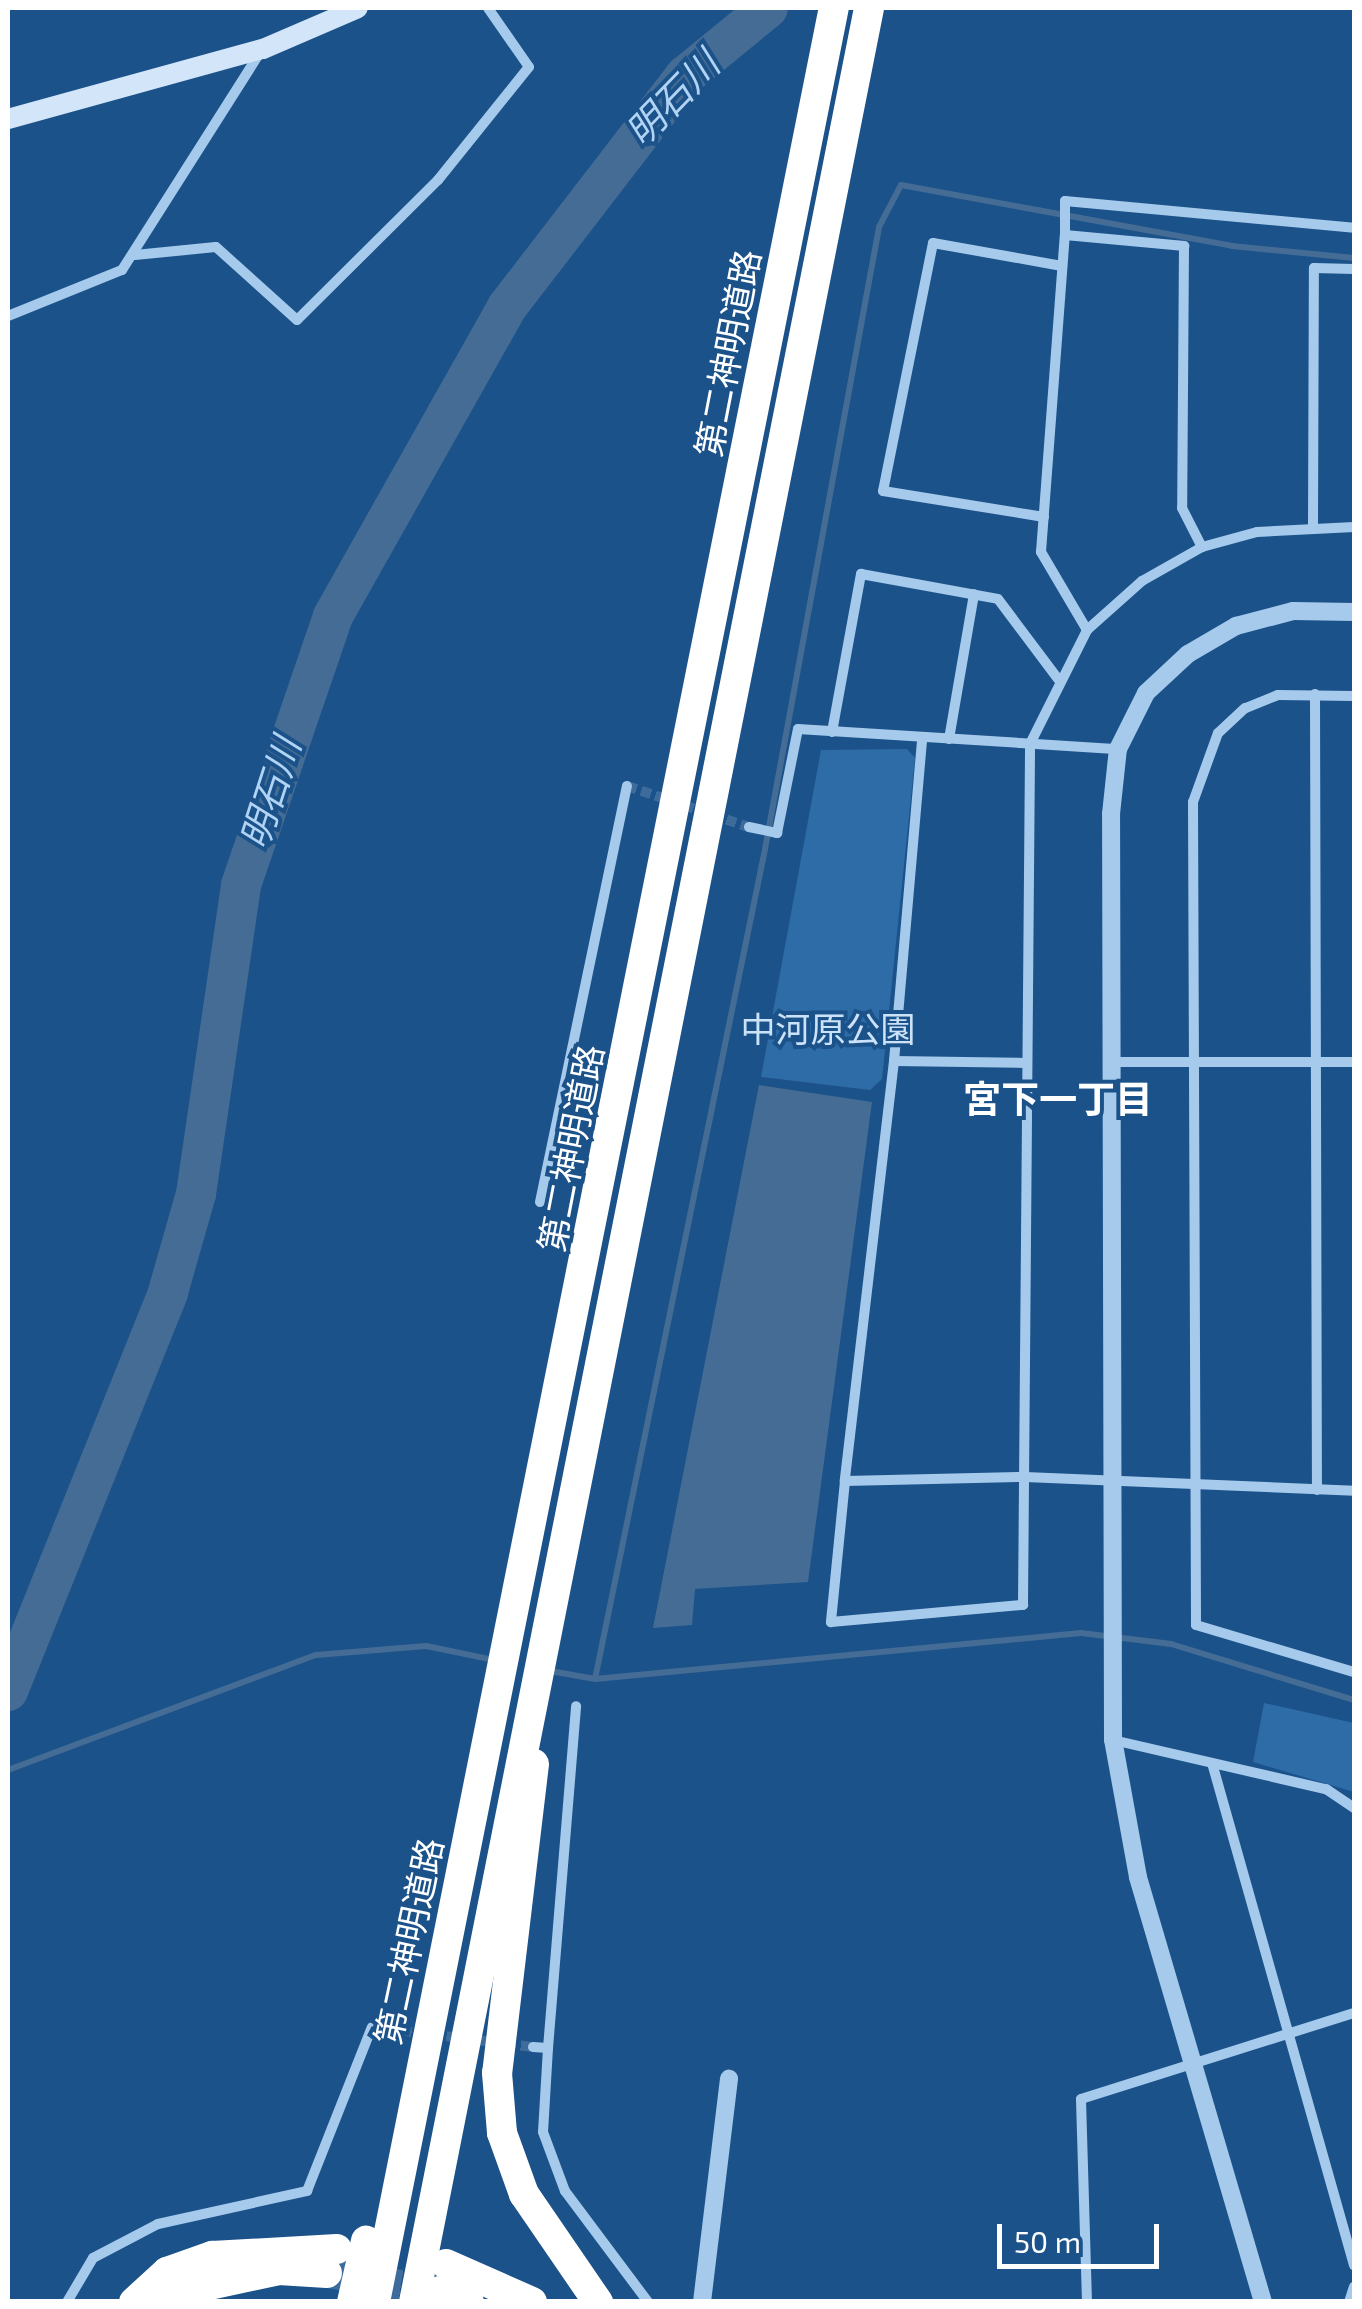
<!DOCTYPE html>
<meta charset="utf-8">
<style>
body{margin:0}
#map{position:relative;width:1362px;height:2309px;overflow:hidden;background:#1b528a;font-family:"Exo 2","Noto Sans JP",sans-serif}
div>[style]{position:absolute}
.green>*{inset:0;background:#2e6ca8}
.water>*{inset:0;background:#456c95}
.stream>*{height:6px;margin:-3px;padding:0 3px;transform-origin:3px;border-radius:3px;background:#456c95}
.river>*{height:40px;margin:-20px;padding:0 20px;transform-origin:20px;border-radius:20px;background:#456c95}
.minor-tunnel>*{height:10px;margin-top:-5px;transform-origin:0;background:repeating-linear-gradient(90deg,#3d6c9c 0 10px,transparent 0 15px)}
.motorway-tunnel>*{height:30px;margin-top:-15px;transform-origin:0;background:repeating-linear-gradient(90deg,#3d6c9c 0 30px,transparent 0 45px)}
.minor>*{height:10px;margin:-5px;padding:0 5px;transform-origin:5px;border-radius:5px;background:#a6caec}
.tertiary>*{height:18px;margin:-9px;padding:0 9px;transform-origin:9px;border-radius:9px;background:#a6caec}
.secondary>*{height:20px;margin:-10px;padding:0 10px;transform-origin:10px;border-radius:10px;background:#d2e5f9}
.motorway>*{height:30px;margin:-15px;padding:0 15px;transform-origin:15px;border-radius:15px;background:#fff}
span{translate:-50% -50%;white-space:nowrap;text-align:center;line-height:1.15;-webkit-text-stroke:8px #1b528a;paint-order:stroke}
.street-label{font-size:35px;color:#fff}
.park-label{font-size:35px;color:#cbe2f9}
.water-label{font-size:38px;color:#b1d3f4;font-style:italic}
.neighbourhood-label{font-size:38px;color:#fff;font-weight:700}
.frame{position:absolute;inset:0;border:10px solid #fff;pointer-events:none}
.scale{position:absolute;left:997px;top:2224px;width:162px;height:45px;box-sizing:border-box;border:5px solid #fff;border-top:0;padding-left:12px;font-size:30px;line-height:35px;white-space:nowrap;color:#fff;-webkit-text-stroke:8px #1b528a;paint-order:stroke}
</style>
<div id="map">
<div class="green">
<div style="clip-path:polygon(907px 749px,915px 758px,882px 1079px,870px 1090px,761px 1077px,821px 750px)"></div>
<div style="clip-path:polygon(1264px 1703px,1354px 1723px,1354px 1792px,1253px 1762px)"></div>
</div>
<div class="water">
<div style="clip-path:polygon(759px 1085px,872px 1102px,808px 1582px,695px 1589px,692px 1625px,653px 1628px)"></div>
</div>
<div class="stream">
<div style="left:550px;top:1671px;width:46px;rotate:10.1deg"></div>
<div style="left:595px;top:1679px;width:488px;rotate:-5.4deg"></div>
<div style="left:1081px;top:1633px;width:91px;rotate:7deg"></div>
<div style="left:1171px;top:1644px;width:191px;rotate:17deg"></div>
<div style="left:595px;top:1679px;width:847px;rotate:-78.42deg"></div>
<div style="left:765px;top:849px;width:632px;rotate:-79.61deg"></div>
<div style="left:879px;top:227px;width:47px;rotate:-62.4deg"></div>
<div style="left:901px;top:185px;width:337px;rotate:10.4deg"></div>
<div style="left:1232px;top:246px;width:123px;rotate:5.6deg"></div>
<div style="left:8px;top:1770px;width:329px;rotate:-20.5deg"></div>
<div style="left:316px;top:1655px;width:110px;rotate:-4.7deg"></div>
<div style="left:426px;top:1646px;width:69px;rotate:11.6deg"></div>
</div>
<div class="river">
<div style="left:8px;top:1691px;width:430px;rotate:-68.1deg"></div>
<div style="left:168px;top:1292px;width:102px;rotate:-74.1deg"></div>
<div style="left:196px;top:1194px;width:312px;rotate:-81.7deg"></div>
<div style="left:241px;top:885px;width:284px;rotate:-71.1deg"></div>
<div style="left:333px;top:616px;width:355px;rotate:-60.6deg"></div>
<div style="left:507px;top:307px;width:292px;rotate:-52.4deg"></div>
<div style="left:685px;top:76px;width:107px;rotate:-39.3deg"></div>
</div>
<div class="minor-tunnel">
<div style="left:627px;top:786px;width:129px;rotate:18.6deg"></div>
<div style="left:372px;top:2027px;width:162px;rotate:7.1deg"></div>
</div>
<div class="motorway-tunnel">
<div style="left:327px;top:2273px;width:114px;rotate:9.1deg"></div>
</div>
<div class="minor">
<div style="left:1065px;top:235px;width:34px;rotate:-90deg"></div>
<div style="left:1065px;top:201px;width:290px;rotate:5.3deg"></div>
<div style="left:135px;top:255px;width:81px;rotate:-5.6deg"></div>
<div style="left:216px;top:247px;width:109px;rotate:42deg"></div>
<div style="left:297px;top:320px;width:199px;rotate:-44.8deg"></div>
<div style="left:438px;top:180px;width:145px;rotate:-51.2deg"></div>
<div style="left:529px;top:67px;width:72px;rotate:-124.8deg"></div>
<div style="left:8px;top:316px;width:123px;rotate:-22deg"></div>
<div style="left:122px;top:270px;width:259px;rotate:-57.6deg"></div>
<div style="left:1044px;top:517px;width:163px;rotate:-170.8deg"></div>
<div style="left:883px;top:491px;width:253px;rotate:-78.6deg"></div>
<div style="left:933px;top:243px;width:131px;rotate:10.1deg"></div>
<div style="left:1313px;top:524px;width:256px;rotate:-89.8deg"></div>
<div style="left:1314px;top:268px;width:40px;rotate:1.4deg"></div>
<div style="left:1087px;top:630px;width:91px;rotate:-120.5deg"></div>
<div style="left:1041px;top:552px;width:318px;rotate:-85.7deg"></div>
<div style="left:1065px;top:235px;width:120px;rotate:5.3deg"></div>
<div style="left:1184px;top:246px;width:262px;rotate:90.4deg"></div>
<div style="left:1182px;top:508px;width:44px;rotate:62.9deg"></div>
<div style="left:1315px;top:694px;width:796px;rotate:89.86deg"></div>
<div style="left:1354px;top:696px;width:76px;rotate:-179.2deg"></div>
<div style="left:1278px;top:695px;width:35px;rotate:158deg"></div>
<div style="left:1245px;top:708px;width:37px;rotate:137deg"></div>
<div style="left:1218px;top:733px;width:73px;rotate:109.9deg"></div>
<div style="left:1193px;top:802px;width:823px;rotate:89.79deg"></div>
<div style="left:1196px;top:1625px;width:165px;rotate:16.6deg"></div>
<div style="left:832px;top:732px;width:161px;rotate:-79.6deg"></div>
<div style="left:861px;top:574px;width:139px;rotate:10.3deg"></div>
<div style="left:998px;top:599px;width:100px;rotate:53.1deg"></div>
<div style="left:949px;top:739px;width:147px;rotate:-80.2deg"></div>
<div style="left:749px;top:827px;width:29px;rotate:12deg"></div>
<div style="left:777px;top:833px;width:106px;rotate:-78.6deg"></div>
<div style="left:798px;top:729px;width:321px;rotate:3.6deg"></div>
<div style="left:894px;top:1061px;width:323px;rotate:-85deg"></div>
<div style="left:1109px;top:1062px;width:245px"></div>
<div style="left:1027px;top:1063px;width:133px;rotate:-179.1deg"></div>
<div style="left:894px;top:1061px;width:423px;rotate:96.7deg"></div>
<div style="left:845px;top:1481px;width:180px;rotate:-1.3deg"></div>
<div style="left:1025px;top:1477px;width:329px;rotate:2.4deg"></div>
<div style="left:540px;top:1202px;width:425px;rotate:-78.2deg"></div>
<div style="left:845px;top:1481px;width:142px;rotate:95.7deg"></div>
<div style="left:831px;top:1622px;width:193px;rotate:-5.1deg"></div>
<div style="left:1023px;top:1605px;width:861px;rotate:-89.53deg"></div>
<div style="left:1030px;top:744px;width:127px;rotate:-63.4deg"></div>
<div style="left:1087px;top:630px;width:74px;rotate:-41.7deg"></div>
<div style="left:1142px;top:581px;width:69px;rotate:-29.5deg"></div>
<div style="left:1202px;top:547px;width:57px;rotate:-15.3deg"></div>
<div style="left:1257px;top:532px;width:97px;rotate:-3deg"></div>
<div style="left:1113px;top:1740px;width:219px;rotate:13deg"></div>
<div style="left:1326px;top:1789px;width:34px;rotate:34deg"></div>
<div style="left:1212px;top:1763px;width:522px;rotate:74.21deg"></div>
<div style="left:533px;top:2047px;width:15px;rotate:4deg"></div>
<div style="left:548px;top:2048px;width:84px;rotate:93.4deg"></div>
<div style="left:543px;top:2132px;width:63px;rotate:69.6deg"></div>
<div style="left:565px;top:2191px;width:139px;rotate:53.2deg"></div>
<div style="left:548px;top:2048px;width:343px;rotate:-85.3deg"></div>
<div style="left:67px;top:2302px;width:51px;rotate:-59.4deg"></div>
<div style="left:93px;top:2258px;width:73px;rotate:-27.6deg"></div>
<div style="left:158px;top:2224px;width:153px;rotate:-12.5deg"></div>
<div style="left:307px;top:2191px;width:176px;rotate:-68.4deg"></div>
<div style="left:1087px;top:2302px;width:203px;rotate:-91.7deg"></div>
<div style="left:1081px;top:2099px;width:286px;rotate:-17.5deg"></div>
<div style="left:1349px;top:2302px;width:16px;rotate:-72deg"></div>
</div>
<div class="tertiary">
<div style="left:702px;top:2302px;width:225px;rotate:-83.1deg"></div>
<div style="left:1263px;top:2302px;width:443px;rotate:-106.4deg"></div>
<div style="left:1138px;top:1877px;width:139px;rotate:-100.3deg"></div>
<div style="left:1113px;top:1740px;width:926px;rotate:-90.12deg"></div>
<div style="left:1111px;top:814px;width:65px;rotate:-83.9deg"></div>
<div style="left:1118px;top:749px;width:63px;rotate:-63.4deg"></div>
<div style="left:1146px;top:693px;width:57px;rotate:-42.9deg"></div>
<div style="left:1188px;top:654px;width:56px;rotate:-30.3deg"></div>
<div style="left:1236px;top:626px;width:59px;rotate:-14.7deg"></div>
<div style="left:1293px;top:611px;width:61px;rotate:0.9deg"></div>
</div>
<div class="secondary">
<div style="left:8px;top:119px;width:264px;rotate:-15.4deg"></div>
<div style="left:263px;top:49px;width:103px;rotate:-23.3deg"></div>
</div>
<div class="motorway">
<div style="left:534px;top:1764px;width:311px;rotate:96.8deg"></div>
<div style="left:497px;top:2073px;width:60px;rotate:85.2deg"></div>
<div style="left:502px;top:2133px;width:65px;rotate:70.2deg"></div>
<div style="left:524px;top:2194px;width:131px;rotate:55.6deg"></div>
<div style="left:446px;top:2264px;width:94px;rotate:23.8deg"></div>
<div style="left:440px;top:2291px;width:31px;rotate:21deg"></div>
<div style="left:134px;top:2302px;width:45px;rotate:-42.3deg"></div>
<div style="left:167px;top:2272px;width:48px;rotate:-19.6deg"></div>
<div style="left:212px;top:2256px;width:125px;rotate:-3.2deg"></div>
<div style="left:174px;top:2302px;width:17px;rotate:-45deg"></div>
<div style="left:186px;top:2290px;width:95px;rotate:-12.1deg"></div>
<div style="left:279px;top:2270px;width:48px;rotate:3.6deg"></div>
<div style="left:352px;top:2302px;width:63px;rotate:-77.1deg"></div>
<div style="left:375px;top:2302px;width:2339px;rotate:-78.69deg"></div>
<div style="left:414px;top:2302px;width:2339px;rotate:-78.78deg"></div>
</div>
<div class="street-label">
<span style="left:727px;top:353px;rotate:-79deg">第二神明道路</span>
<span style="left:570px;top:1148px;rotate:-79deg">第二神明道路</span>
<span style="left:408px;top:1941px;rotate:-78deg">第二神明道路</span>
</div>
<div class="park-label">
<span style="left:828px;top:1028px">中河原公園</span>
</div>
<div class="water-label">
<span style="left:672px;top:98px;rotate:-46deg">明石川</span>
<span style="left:270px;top:793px;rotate:-72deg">明石川</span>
</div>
<div class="neighbourhood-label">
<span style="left:1058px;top:1099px">宮下一丁目</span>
</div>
<div class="frame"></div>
<div class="scale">50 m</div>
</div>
